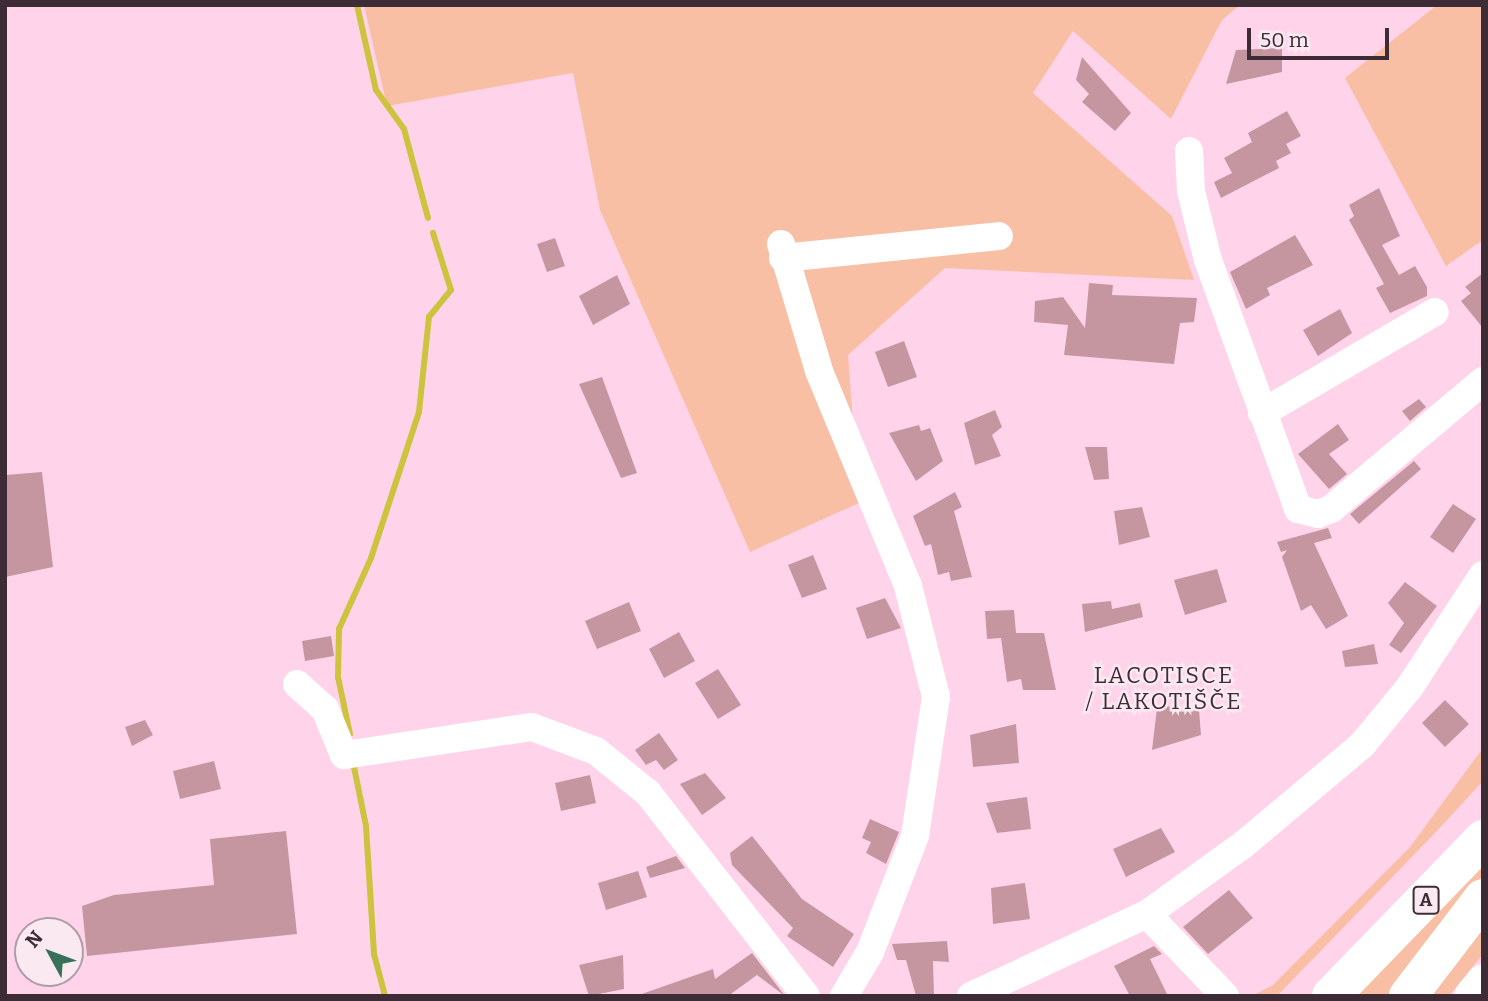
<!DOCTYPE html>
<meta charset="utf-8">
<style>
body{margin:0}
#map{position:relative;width:1488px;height:1001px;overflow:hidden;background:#ffd3ea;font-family:Bitter,serif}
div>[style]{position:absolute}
.green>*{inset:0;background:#f9bfa5}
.stream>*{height:6px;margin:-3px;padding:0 3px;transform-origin:3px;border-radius:3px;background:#cdc33e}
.building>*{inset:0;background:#c596a0}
.minor>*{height:28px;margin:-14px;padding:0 14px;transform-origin:14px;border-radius:14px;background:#fff}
.major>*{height:35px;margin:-17.5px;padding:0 17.5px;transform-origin:17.5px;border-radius:17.5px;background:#fff}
.highway>*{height:38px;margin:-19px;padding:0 19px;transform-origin:19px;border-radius:19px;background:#fff}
span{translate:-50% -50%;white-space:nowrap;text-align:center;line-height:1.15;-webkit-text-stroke:5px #fbe9f2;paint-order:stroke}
.shield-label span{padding:2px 5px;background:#fbe9f2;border:2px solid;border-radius:5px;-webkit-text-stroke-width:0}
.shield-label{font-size:18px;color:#3d2c35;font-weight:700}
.quarter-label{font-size:23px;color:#3d2c35;letter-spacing:2px}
.frame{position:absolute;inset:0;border:7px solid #3d2c35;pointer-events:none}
.north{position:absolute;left:14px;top:917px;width:70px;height:70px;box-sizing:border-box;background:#fbe9f2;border:2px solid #af9da6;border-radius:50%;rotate:311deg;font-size:19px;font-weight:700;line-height:28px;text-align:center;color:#3d2c35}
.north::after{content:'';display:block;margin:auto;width:24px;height:32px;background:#38715a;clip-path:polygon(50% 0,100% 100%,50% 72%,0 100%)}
.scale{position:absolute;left:1247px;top:28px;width:142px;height:32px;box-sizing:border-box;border:4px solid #3d2c35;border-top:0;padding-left:9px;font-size:21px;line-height:24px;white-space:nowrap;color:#3d2c35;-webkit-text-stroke:5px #fbe9f2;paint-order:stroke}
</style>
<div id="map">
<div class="green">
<div style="clip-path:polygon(364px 5px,1240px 5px,1222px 20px,1171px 119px,1073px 31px,1033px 93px,1172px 216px,1194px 280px,945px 268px,848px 355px,859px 503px,750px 552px,600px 210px,573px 73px,387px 106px)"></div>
<div style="clip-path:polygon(1437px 5px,1483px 5px,1483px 240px,1446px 266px,1345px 78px)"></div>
<div style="clip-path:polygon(1483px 748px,1483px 781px,1436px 832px,1277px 996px,1254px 995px,1273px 985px,1410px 847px)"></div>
<div style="clip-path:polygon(1483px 853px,1483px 875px,1420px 956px,1483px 918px,1483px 954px,1449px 996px,1314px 996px)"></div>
</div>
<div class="stream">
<div style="left:357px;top:5px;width:87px;rotate:77.4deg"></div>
<div style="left:376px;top:90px;width:48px;rotate:54.3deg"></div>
<div style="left:404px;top:129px;width:92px;rotate:74.9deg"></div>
<div style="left:350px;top:734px;width:58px;rotate:-101.9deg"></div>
<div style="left:338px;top:677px;width:48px;rotate:-88.8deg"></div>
<div style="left:339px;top:629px;width:78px;rotate:-65.7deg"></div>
<div style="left:371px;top:558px;width:154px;rotate:-71.8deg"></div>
<div style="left:419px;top:412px;width:96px;rotate:-84deg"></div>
<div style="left:429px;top:317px;width:35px;rotate:-51deg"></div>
<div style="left:451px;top:290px;width:60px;rotate:-107.5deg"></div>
<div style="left:354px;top:767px;width:60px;rotate:78.5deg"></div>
<div style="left:366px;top:826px;width:128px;rotate:86.4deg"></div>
<div style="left:374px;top:954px;width:43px;rotate:75.3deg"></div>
</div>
<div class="building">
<div style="clip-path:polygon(1282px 48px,1282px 72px,1226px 84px,1236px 50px)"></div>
<div style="clip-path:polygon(1082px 57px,1131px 113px,1115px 131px,1082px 102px,1089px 94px,1076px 80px)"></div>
<div style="clip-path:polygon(1287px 111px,1301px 136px,1286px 144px,1291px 153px,1276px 161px,1279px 168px,1221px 198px,1214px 182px,1232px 173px,1224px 158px,1252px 142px,1248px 133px)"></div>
<div style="clip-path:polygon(1379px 188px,1400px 236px,1382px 245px,1399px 275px,1415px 266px,1427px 287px,1427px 296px,1390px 313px,1376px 288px,1384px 284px,1349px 220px,1354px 216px,1349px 205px)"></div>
<div style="clip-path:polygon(1295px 235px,1313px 265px,1267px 288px,1270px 295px,1246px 309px,1230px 272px)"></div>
<div style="clip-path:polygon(555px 238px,565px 266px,547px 272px,537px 244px)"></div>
<div style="clip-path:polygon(1483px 273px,1483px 328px,1461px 301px,1471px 293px,1465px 287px)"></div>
<div style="clip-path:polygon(617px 275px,630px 304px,593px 325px,579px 296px)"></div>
<div style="clip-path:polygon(1089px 283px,1113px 285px,1112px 295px,1197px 298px,1194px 322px,1180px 323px,1174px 364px,1064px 355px,1068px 325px,1034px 322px,1035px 301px,1063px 297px,1085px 328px)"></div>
<div style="clip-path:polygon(1340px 309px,1352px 333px,1318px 356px,1303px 330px)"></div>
<div style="clip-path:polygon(904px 341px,917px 377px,888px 387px,875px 352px)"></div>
<div style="clip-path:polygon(602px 377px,637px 473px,621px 478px,579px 384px)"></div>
<div style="clip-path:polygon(1419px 399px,1426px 407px,1410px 421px,1402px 411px)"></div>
<div style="clip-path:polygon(995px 410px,1002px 427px,992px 435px,1001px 456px,975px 465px,964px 423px)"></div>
<div style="clip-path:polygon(1338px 424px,1349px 440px,1329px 454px,1347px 474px,1329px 489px,1298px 454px)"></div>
<div style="clip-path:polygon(919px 425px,921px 431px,930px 428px,943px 461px,916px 481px,889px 433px)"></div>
<div style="clip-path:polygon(1085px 447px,1107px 447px,1109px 479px,1094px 480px)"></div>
<div style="clip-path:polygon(1414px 461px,1421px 469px,1359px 524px,1350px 514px)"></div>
<div style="clip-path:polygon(42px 472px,53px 567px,5px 577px,5px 475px)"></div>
<div style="clip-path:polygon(955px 492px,962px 507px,954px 511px,972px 577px,951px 581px,949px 572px,938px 575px,931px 544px,925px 546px,913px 516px)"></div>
<div style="clip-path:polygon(1453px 504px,1476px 519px,1453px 553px,1430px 537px)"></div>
<div style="clip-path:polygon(1142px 507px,1150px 537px,1119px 545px,1114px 511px)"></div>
<div style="clip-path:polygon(1328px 528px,1332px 538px,1314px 543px,1348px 616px,1326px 629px,1311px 605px,1301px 611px,1282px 557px,1287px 550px,1281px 552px,1277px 542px)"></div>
<div style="clip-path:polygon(813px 555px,827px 589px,802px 598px,788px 565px)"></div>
<div style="clip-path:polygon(1217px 569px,1227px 602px,1185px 615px,1174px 580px)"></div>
<div style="clip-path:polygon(1405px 582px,1437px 606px,1401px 653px,1389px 645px,1404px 623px,1388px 603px)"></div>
<div style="clip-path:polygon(885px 598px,901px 628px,867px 639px,856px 608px)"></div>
<div style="clip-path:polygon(1111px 601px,1112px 609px,1140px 603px,1143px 617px,1085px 632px,1082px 604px)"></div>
<div style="clip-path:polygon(629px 602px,641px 631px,597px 649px,585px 621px)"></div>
<div style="clip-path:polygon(1014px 610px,1016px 633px,1044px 633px,1056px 690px,1023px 690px,1021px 679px,1007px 682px,1001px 638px,987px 639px,985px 611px)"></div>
<div style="clip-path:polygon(679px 632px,695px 661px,664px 678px,649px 649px)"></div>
<div style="clip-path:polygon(331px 636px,334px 656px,305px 661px,302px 641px)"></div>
<div style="clip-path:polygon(1374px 644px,1378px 664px,1345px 667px,1342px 651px)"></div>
<div style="clip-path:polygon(718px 669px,741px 705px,718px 719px,695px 683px)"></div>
<div style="clip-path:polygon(1445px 700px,1469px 724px,1445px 747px,1422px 723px)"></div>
<div style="clip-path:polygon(1172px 706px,1173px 712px,1199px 710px,1201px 735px,1152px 750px,1157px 708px)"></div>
<div style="clip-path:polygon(145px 720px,153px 735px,132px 746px,125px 727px)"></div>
<div style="clip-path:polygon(1016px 724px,1019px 763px,973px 767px,970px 735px)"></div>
<div style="clip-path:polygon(659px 733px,678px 760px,664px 770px,656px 760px,646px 765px,635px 750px)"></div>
<div style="clip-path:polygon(214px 761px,221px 789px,180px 799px,173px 771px)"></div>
<div style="clip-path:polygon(705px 773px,726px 798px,702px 815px,680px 784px)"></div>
<div style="clip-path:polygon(590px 775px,596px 803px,561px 811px,555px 783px)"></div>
<div style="clip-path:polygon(1027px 797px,1031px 829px,997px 833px,986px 803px)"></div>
<div style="clip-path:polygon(870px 819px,899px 832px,886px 864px,866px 853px,871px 842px,862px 838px)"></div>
<div style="clip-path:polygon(1161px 828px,1175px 852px,1126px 877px,1113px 849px)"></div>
<div style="clip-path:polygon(286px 831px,297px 934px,87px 956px,82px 906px,114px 895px,214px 885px,210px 839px)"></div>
<div style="clip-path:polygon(752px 836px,802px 899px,854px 934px,833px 967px,787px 936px,793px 928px,732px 865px,730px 853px)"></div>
<div style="clip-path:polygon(676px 856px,685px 868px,650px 878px,646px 867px)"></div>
<div style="clip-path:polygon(638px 871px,647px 897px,606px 910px,598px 883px)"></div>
<div style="clip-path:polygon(1025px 883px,1030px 919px,993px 924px,991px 888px)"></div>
<div style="clip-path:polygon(1229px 890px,1253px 918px,1208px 954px,1183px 927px)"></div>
<div style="clip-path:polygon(947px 941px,949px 962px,933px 961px,934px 996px,916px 996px,906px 960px,897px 960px,892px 944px)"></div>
<div style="clip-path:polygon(1154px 946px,1162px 954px,1150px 959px,1168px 996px,1130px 996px,1114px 966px)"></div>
<div style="clip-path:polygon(752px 953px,785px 996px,757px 975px,728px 996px,636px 996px,713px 969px,715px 979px)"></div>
<div style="clip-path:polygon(623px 955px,624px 989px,589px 996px,579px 965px)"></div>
</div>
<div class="minor">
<div style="left:1189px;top:151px;width:40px;rotate:87.1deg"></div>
<div style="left:1191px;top:191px;width:71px;rotate:76.2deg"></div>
<div style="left:1208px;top:260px;width:265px;rotate:70.1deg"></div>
<div style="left:1298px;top:509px;width:21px;rotate:14deg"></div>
<div style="left:1318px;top:514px;width:14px;rotate:-21deg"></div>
<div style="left:1331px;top:509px;width:199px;rotate:-40.1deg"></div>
<div style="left:781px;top:244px;width:133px;rotate:73.3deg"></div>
<div style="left:819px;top:371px;width:233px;rotate:67.5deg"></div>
<div style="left:908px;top:586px;width:114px;rotate:75.8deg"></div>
<div style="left:936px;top:697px;width:141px;rotate:98.6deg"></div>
<div style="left:915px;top:836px;width:124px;rotate:111.2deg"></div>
<div style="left:870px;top:952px;width:51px;rotate:120.6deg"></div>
<div style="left:783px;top:258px;width:217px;rotate:-5.8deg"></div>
<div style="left:1262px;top:413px;width:200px;rotate:-30.3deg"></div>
<div style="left:297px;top:684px;width:38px;rotate:42deg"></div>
<div style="left:325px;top:709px;width:50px;rotate:67.6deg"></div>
<div style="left:344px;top:755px;width:190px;rotate:-8.5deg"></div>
<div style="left:532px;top:727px;width:68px;rotate:20.6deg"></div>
<div style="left:596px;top:751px;width:67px;rotate:38.9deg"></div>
<div style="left:648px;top:793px;width:257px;rotate:52.1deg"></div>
<div style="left:1147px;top:914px;width:120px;rotate:-35.8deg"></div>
<div style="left:1244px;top:844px;width:154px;rotate:-40deg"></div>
<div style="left:1362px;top:745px;width:74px;rotate:-50.5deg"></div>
<div style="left:1409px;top:688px;width:135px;rotate:-56.8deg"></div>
<div style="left:971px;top:996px;width:194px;rotate:-25deg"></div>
<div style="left:1147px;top:914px;width:113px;rotate:46.4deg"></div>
</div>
<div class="major">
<div style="left:1471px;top:996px;width:19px;rotate:-51deg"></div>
</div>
<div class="highway">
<div style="left:1331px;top:996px;width:219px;rotate:-45.9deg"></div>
<div style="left:1408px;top:996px;width:123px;rotate:-52.6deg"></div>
</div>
<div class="shield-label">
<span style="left:1426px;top:900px">A</span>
</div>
<div class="quarter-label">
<span style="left:1164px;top:688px">LACOTISCE<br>/ LAKOTIŠČE</span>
</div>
<div class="frame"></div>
<div class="north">N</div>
<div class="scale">50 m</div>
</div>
